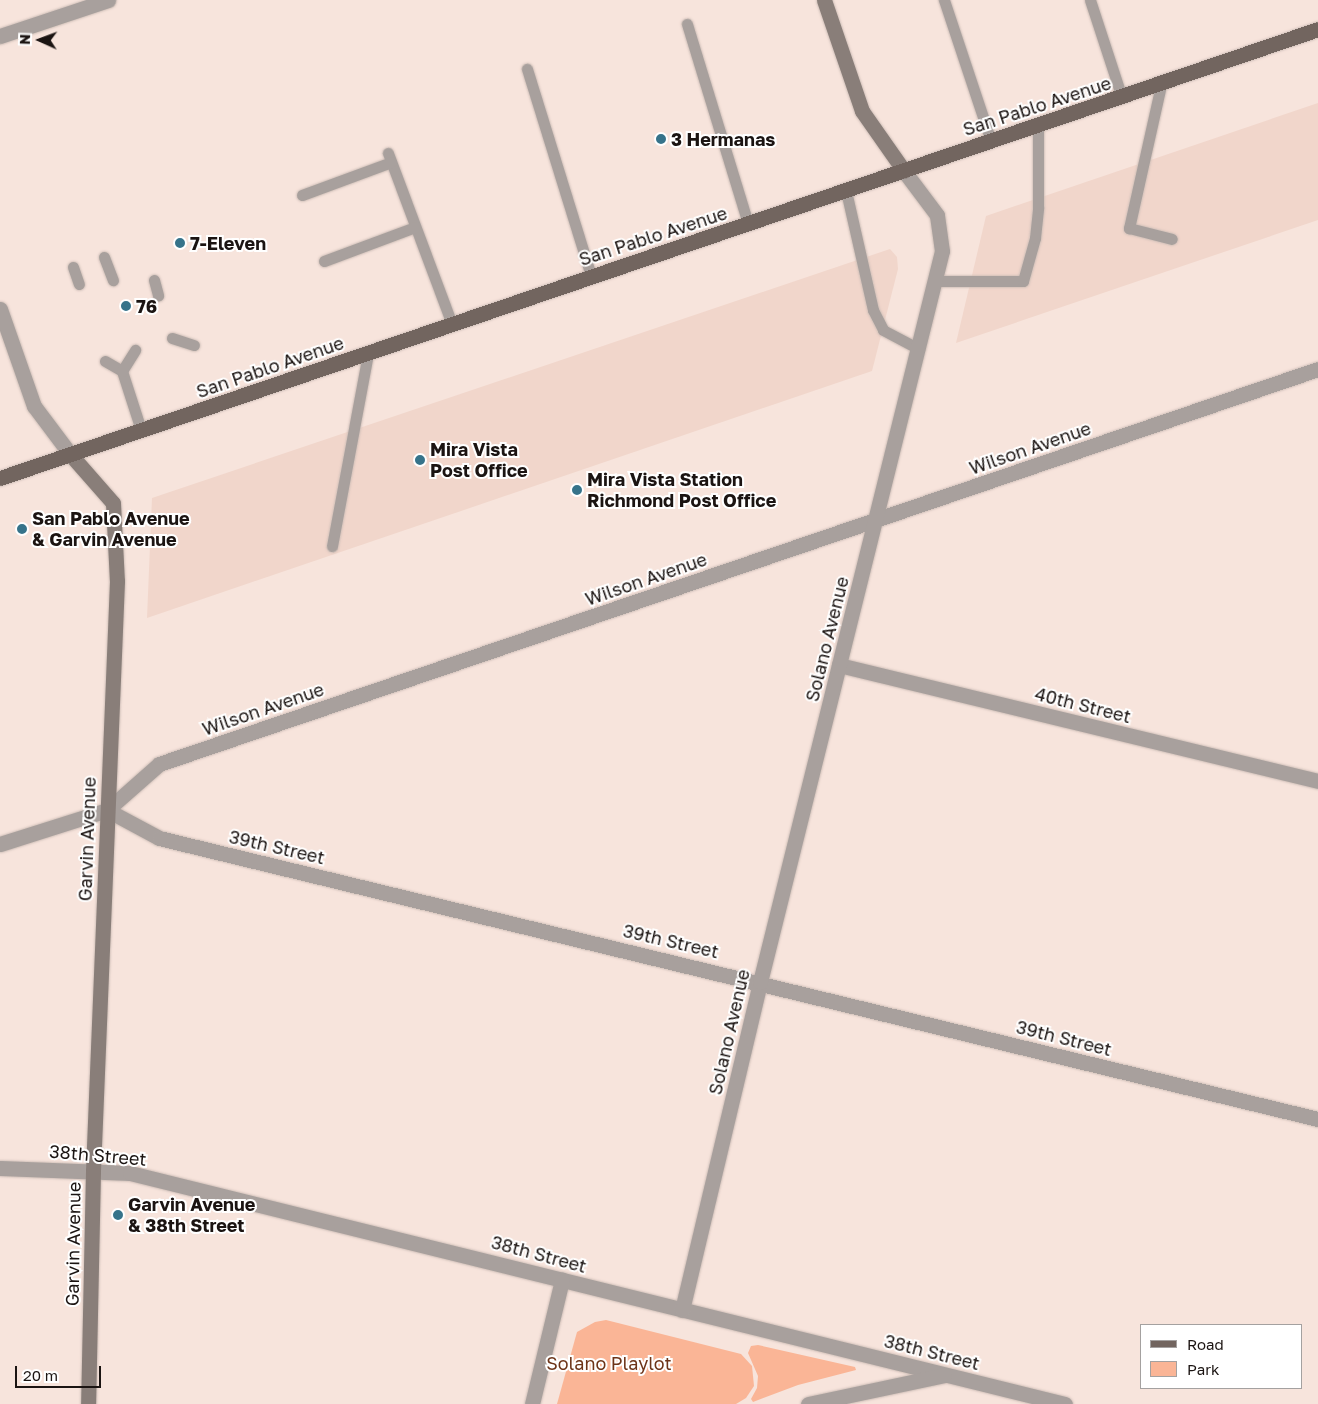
<!DOCTYPE html>
<style>
body{margin:0}
#map{position:relative;width:1318px;height:1404px;overflow:hidden;background:#f7e4dc;font-family:"Golos Text",sans-serif}
div>[style]{position:absolute}
.built>*{inset:0;background:#f1d6cb}
.green>*{inset:0;background:#fab596}
.roads{filter:drop-shadow(0 0 1px #cfbfb8) drop-shadow(0 0 1px #cfbfb8)}
.lane>*{height:11px;margin:-5.5px;padding:0 5.5px;transform-origin:5.5px;border-radius:5.5px;background:#a8a09d}
.street>*{height:15px;margin:-7.5px;padding:0 7.5px;transform-origin:7.5px;border-radius:7.5px;background:#a8a09d}
.secondary>*{height:15px;margin:-7.5px;padding:0 7.5px;transform-origin:7.5px;border-radius:7.5px;background:#897e79}
.primary>*{height:15px;margin:-7.5px;padding:0 7.5px;transform-origin:7.5px;border-radius:7.5px;background:#72655f}
.dots>*{width:14px;height:14px;translate:-50% -50%;box-sizing:border-box;border:2px solid #fff;border-radius:50%}
span{translate:-50% -50%;white-space:nowrap;text-align:center;line-height:1.15;-webkit-text-stroke:4px #fff;paint-order:stroke}
.street-label{font-size:18px;color:#1b1412}
.poi-label{font-size:18px;color:#1b1412;font-weight:700}
.left{translate:0 -50%;text-align:left}
.park-label{font-size:18px;color:#6d3418}
.legend{position:absolute;left:1140px;top:1324px;width:162px;height:65px;box-sizing:border-box;background:#fff;border:1px solid #a4a1a0;margin:0;padding:6px 9px;list-style:none;font-size:15px;color:#1b1412}
.legend li{display:flex;align-items:center;gap:10px;height:25px}
.legend b{width:25px;border:1px solid #a4a1a0}
.north{position:absolute;left:15px;top:15px;width:50px;height:50px;-webkit-text-stroke:4px #fff;paint-order:stroke;rotate:272deg;font-size:14px;font-weight:700;line-height:20px;text-align:center;color:#1b1412}
.north::after{content:'';display:block;margin:auto;width:18px;height:22px;background:#1b1412;clip-path:polygon(50% 0,100% 100%,50% 72%,0 100%)}
.scale{position:absolute;left:15px;top:1366px;width:86px;height:22px;box-sizing:border-box;border:2px solid #1b1412;border-top:0;padding-left:6px;font-size:15px;line-height:18px;white-space:nowrap;color:#1b1412;-webkit-text-stroke:4px #fff;paint-order:stroke}
</style>
<div id="map">
<div class="built">
<div style="clip-path:polygon(1318px 103px,1318px 220px,956px 343px,986px 216px)"></div>
<div style="clip-path:polygon(890px 249px,897px 257px,898px 269px,872px 371px,147px 618px,152px 498px)"></div>
</div>
<div class="green">
<div style="clip-path:polygon(606px 1320px,741px 1354px,752px 1366px,754px 1386px,746px 1398px,736px 1404px,557px 1404px,577px 1332px,595px 1322px)"></div>
<div style="clip-path:polygon(758px 1345px,855px 1367px,856px 1370px,798px 1385px,753px 1402px,751px 1399px,757px 1388px,758px 1376px,748px 1353px,751px 1346px)"></div>
</div>
<div class="roads">
<div class="lane">
<div style="left:944px;top:0;width:149px;rotate:71.6deg"></div>
<div style="left:1090px;top:0;width:103px;rotate:71.9deg"></div>
<div style="left:687px;top:24px;width:209px;rotate:73deg"></div>
<div style="left:527px;top:69px;width:217px;rotate:72.8deg"></div>
<div style="left:1161px;top:85px;width:147px;rotate:102.6deg"></div>
<div style="left:1129px;top:228px;width:44px;rotate:14.3deg"></div>
<div style="left:388px;top:153px;width:183px;rotate:69.5deg"></div>
<div style="left:846px;top:191px;width:122px;rotate:77.2deg"></div>
<div style="left:873px;top:310px;width:22px;rotate:63deg"></div>
<div style="left:883px;top:330px;width:41px;rotate:27.8deg"></div>
<div style="left:302px;top:195px;width:95px;rotate:-20.3deg"></div>
<div style="left:104px;top:257px;width:25px;rotate:69deg"></div>
<div style="left:324px;top:261px;width:97px;rotate:-20.5deg"></div>
<div style="left:73px;top:267px;width:18px;rotate:71deg"></div>
<div style="left:154px;top:280px;width:16px;rotate:75deg"></div>
<div style="left:935px;top:281px;width:88px"></div>
<div style="left:1023px;top:281px;width:45px;rotate:-74.4deg"></div>
<div style="left:1035px;top:238px;width:31px;rotate:-84deg"></div>
<div style="left:1038px;top:207px;width:81px;rotate:-90deg"></div>
<div style="left:172px;top:338px;width:23px;rotate:18deg"></div>
<div style="left:105px;top:361px;width:20px;rotate:30deg"></div>
<div style="left:122px;top:371px;width:62px;rotate:72.1deg"></div>
<div style="left:122px;top:371px;width:25px;rotate:-58deg"></div>
<div style="left:332px;top:546px;width:196px;rotate:-79.4deg"></div>
</div>
<div class="street">
<div style="left:0;top:36px;width:114px;rotate:-18.4deg"></div>
<div style="left:0;top:309px;width:103px;rotate:70.7deg"></div>
<div style="left:34px;top:406px;width:60px;rotate:53.1deg"></div>
<div style="left:839px;top:665px;width:493px;rotate:13.6deg"></div>
<div style="left:107px;top:810px;width:59px;rotate:28.3deg"></div>
<div style="left:159px;top:838px;width:1193px;rotate:13.63deg"></div>
<div style="left:0;top:844px;width:112px;rotate:-17.6deg"></div>
<div style="left:107px;top:810px;width:69px;rotate:-41.5deg"></div>
<div style="left:159px;top:764px;width:1224px;rotate:-18.82deg"></div>
<div style="left:0;top:1168px;width:130px;rotate:2.2deg"></div>
<div style="left:130px;top:1173px;width:963px;rotate:13.88deg"></div>
<div style="left:682px;top:1310px;width:337px;rotate:-76.6deg"></div>
<div style="left:760px;top:982px;width:753px;rotate:-76.02deg"></div>
<div style="left:942px;top:251px;width:36px;rotate:-98deg"></div>
<div style="left:937px;top:215px;width:55px;rotate:-126.9deg"></div>
<div style="left:532px;top:1404px;width:128px;rotate:-76.4deg"></div>
<div style="left:808px;top:1404px;width:139px;rotate:-12deg"></div>
</div>
<div class="secondary">
<div style="left:824px;top:0;width:117px;rotate:71.1deg"></div>
<div style="left:862px;top:111px;width:73px;rotate:55deg"></div>
<div style="left:70px;top:454px;width:65px;rotate:48.7deg"></div>
<div style="left:113px;top:503px;width:78px;rotate:87.1deg"></div>
<div style="left:117px;top:581px;width:590px;rotate:92.33deg"></div>
<div style="left:93px;top:1171px;width:233px;rotate:91.2deg"></div>
</div>
<div class="primary">
<div style="left:0;top:478px;width:1392px;rotate:-18.81deg"></div>
</div>
</div>
<div class="dots">
<div style="left:661px;top:139px;background:#36738a"></div>
<div style="left:180px;top:243px;background:#36738a"></div>
<div style="left:126px;top:306px;background:#36738a"></div>
<div style="left:420px;top:460px;background:#36738a"></div>
<div style="left:577px;top:490px;background:#36738a"></div>
<div style="left:22px;top:529px;background:#36738a"></div>
<div style="left:118px;top:1215px;background:#36738a"></div>
</div>
<div class="street-label">
<span style="left:1037px;top:106px;rotate:-18deg">San Pablo Avenue</span>
<span style="left:653px;top:236px;rotate:-18deg">San Pablo Avenue</span>
<span style="left:270px;top:367px;rotate:-19deg">San Pablo Avenue</span>
<span style="left:1030px;top:448px;rotate:-19deg">Wilson Avenue</span>
<span style="left:646px;top:579px;rotate:-19deg">Wilson Avenue</span>
<span style="left:827px;top:639px;rotate:-76deg">Solano Avenue</span>
<span style="left:1083px;top:705px;rotate:14deg">40th Street</span>
<span style="left:263px;top:709px;rotate:-19deg">Wilson Avenue</span>
<span style="left:87px;top:839px;rotate:-88deg">Garvin Avenue</span>
<span style="left:277px;top:847px;rotate:13deg">39th Street</span>
<span style="left:671px;top:941px;rotate:13deg">39th Street</span>
<span style="left:729px;top:1032px;rotate:-77deg">Solano Avenue</span>
<span style="left:1064px;top:1038px;rotate:14deg">39th Street</span>
<span style="left:98px;top:1155px;rotate:5deg">38th Street</span>
<span style="left:73px;top:1244px;rotate:-89deg">Garvin Avenue</span>
<span style="left:539px;top:1254px;rotate:15deg">38th Street</span>
<span style="left:932px;top:1352px;rotate:14deg">38th Street</span>
</div>
<div class="poi-label">
<span class="left" style="left:671px;top:139px">3 Hermanas</span>
<span class="left" style="left:190px;top:243px">7-Eleven</span>
<span class="left" style="left:136px;top:306px">76</span>
<span class="left" style="left:430px;top:460px">Mira Vista<br>Post Office</span>
<span class="left" style="left:587px;top:490px">Mira Vista Station<br>Richmond Post Office</span>
<span class="left" style="left:32px;top:529px">San Pablo Avenue<br>&amp; Garvin Avenue</span>
<span class="left" style="left:128px;top:1215px">Garvin Avenue<br>&amp; 38th Street</span>
</div>
<div class="park-label">
<span style="left:609px;top:1363px">Solano Playlot</span>
</div>
<ul class="legend">
<li><b style="height:6px;background:#72655f"></b>Road</li>
<li><b style="height:14px;background:#fab596"></b>Park</li>
</ul>
<div class="north">N</div>
<div class="scale">20 m</div>
</div>
